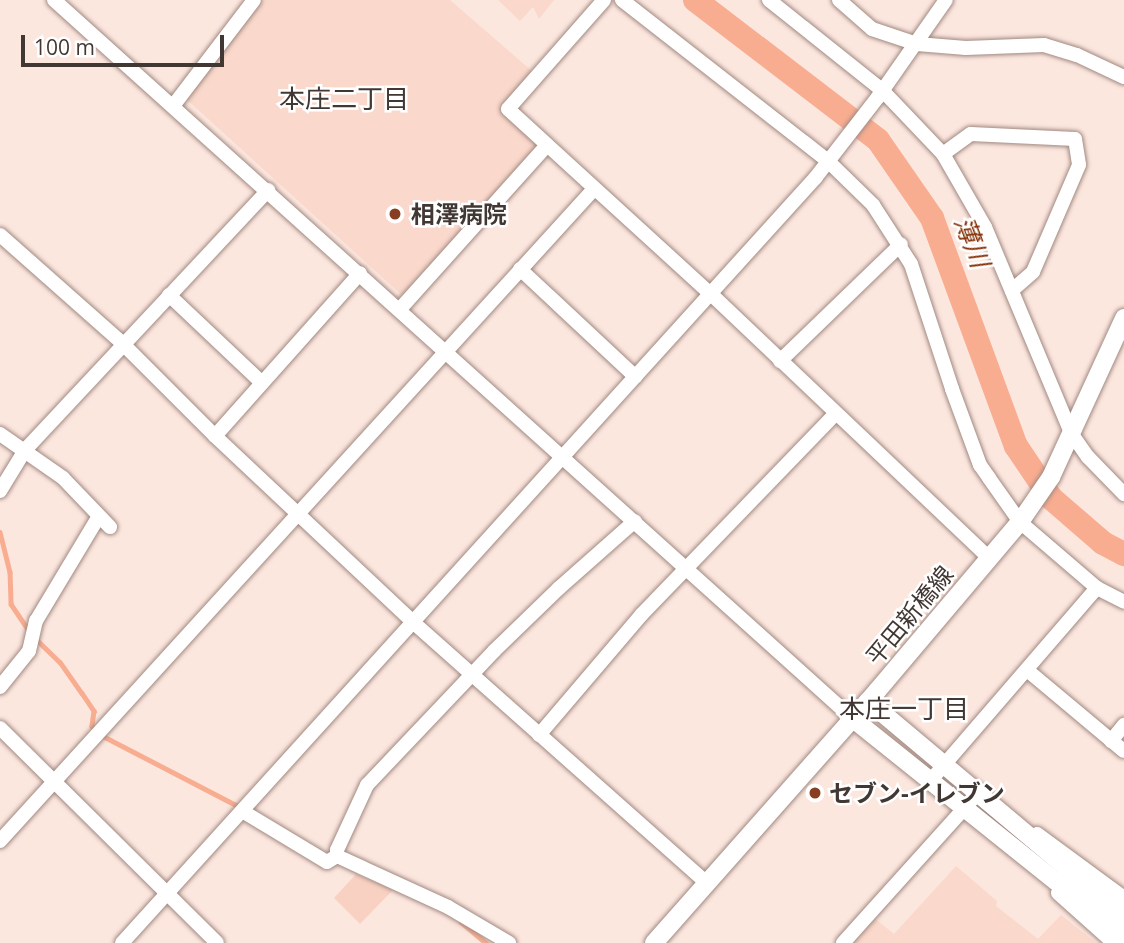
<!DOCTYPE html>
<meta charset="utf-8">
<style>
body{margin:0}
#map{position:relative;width:1124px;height:943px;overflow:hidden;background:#fce7df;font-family:"Open Sans","Noto Sans JP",sans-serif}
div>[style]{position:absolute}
.built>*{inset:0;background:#fad8cb}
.green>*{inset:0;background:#f9d1c3}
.stream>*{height:4.5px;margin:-2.25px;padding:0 2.25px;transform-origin:2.25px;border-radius:2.25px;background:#f8ad91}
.river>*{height:24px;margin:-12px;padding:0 12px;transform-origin:12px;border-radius:12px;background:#f8ad91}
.roads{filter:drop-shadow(0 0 2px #a18980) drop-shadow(0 0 2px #a18980)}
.minor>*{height:14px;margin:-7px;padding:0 7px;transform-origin:7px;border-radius:7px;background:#fff}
.major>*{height:18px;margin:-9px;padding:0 9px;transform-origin:9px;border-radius:9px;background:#fff}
.dots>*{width:19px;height:19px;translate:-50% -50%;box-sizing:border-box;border:4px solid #fff;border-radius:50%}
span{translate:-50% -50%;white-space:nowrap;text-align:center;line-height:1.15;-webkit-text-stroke:5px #fff;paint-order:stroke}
.poi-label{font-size:24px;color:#413733;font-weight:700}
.left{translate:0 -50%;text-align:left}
.street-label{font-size:24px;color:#413733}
.neighbourhood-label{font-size:26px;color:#413733}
.water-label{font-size:26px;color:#853005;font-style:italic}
.scale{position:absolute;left:21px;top:35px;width:203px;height:32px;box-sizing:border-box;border:4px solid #413733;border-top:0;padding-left:9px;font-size:21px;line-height:24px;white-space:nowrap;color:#413733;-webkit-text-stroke:5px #fff;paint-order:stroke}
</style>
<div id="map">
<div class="built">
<div style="clip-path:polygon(263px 0,450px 0,533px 72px,500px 109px,539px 145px,404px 297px,186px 99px)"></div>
<div style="clip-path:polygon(498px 0,554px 0,539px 19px,533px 7px,520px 21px)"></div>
<div style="clip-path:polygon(956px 866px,997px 901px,996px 906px,1038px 939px,1061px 915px,1096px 943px,854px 943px,874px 918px,894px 934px)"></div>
</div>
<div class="green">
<div style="clip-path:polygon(356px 874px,393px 890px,360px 924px,334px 898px)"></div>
</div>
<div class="stream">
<div style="left:0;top:532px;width:41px;rotate:76deg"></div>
<div style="left:10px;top:572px;width:32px;rotate:88deg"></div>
<div style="left:11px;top:604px;width:34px;rotate:56deg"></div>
<div style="left:36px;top:639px;width:33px;rotate:44deg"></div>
<div style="left:60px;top:662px;width:38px;rotate:55deg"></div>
<div style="left:82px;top:693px;width:22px;rotate:56deg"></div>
<div style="left:94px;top:711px;width:15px;rotate:98deg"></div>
<div style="left:92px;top:726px;width:13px;rotate:45deg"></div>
<div style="left:101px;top:735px;width:157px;rotate:27.4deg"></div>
<div style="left:461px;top:922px;width:33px;rotate:40deg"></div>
</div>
<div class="river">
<div style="left:695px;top:0;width:230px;rotate:37.4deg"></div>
<div style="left:878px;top:140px;width:95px;rotate:55.3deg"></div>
<div style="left:932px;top:218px;width:243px;rotate:69.8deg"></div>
<div style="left:1016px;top:446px;width:63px;rotate:56.1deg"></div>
<div style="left:1051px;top:498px;width:69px;rotate:40.9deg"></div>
<div style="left:1103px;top:543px;width:24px;rotate:28deg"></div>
</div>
<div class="roads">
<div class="minor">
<div style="left:54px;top:0;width:1073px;rotate:41.98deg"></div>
<div style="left:604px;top:0;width:145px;rotate:131.4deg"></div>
<div style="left:508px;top:109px;width:276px;rotate:42.4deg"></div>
<div style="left:712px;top:295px;width:382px;rotate:43.5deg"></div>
<div style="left:622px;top:0;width:263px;rotate:38deg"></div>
<div style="left:829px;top:162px;width:62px;rotate:44.3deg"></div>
<div style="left:873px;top:205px;width:70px;rotate:57.2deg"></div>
<div style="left:911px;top:264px;width:132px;rotate:71.8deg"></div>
<div style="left:952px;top:389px;width:81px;rotate:69.8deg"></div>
<div style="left:980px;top:465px;width:16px;rotate:55deg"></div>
<div style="left:989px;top:478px;width:54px;rotate:54.8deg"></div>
<div style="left:1020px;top:522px;width:101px;rotate:40.6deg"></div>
<div style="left:1097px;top:588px;width:30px;rotate:27deg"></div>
<div style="left:769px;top:0;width:146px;rotate:38.6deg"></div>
<div style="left:883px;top:91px;width:87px;rotate:46.4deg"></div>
<div style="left:943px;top:154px;width:84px;rotate:60.1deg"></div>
<div style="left:985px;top:227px;width:223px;rotate:67.3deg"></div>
<div style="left:1071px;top:433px;width:29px;rotate:55deg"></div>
<div style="left:1088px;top:457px;width:52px;rotate:45.8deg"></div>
<div style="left:839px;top:0;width:44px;rotate:41.3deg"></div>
<div style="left:872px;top:29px;width:47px;rotate:18.4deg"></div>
<div style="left:917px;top:44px;width:49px;rotate:4.7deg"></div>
<div style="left:966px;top:48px;width:78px;rotate:-2.2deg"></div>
<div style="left:1044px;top:45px;width:34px;rotate:17deg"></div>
<div style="left:1077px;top:55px;width:52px;rotate:25.1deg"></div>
<div style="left:173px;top:106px;width:133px;rotate:-52.6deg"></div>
<div style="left:943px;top:154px;width:34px;rotate:-36deg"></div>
<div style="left:971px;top:134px;width:104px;rotate:2.8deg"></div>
<div style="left:1075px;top:139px;width:26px;rotate:81deg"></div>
<div style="left:1079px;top:165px;width:116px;rotate:113.3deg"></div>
<div style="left:1033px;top:272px;width:28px;rotate:139deg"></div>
<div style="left:0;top:235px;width:164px;rotate:41.5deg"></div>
<div style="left:123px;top:344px;width:130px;rotate:45deg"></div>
<div style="left:215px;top:436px;width:273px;rotate:43.2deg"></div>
<div style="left:414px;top:623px;width:390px;rotate:41.6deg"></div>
<div style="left:520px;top:269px;width:158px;rotate:43deg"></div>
<div style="left:169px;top:295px;width:128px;rotate:43.4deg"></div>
<div style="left:400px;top:309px;width:219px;rotate:-48.1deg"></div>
<div style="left:780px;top:361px;width:168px;rotate:-44deg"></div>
<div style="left:0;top:434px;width:77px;rotate:34.9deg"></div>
<div style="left:63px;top:478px;width:68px;rotate:46.2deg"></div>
<div style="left:215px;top:436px;width:218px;rotate:-48.3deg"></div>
<div style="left:0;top:491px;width:48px;rotate:-58.6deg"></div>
<div style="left:25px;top:450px;width:356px;rotate:-46.9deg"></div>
<div style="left:1027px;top:670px;width:126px;rotate:39.9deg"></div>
<div style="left:0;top:687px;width:46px;rotate:-51.1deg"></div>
<div style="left:29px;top:651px;width:31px;rotate:-77deg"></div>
<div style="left:36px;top:621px;width:122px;rotate:-59deg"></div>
<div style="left:0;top:728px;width:305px;rotate:44.7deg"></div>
<div style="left:539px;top:735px;width:159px;rotate:-49.6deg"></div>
<div style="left:642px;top:614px;width:279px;rotate:-46deg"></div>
<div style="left:1111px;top:741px;width:21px;rotate:-51deg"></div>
<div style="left:931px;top:780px;width:254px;rotate:-49.2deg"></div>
<div style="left:242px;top:811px;width:99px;rotate:31deg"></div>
<div style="left:327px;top:862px;width:12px;rotate:-31deg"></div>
<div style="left:1037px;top:834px;width:108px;rotate:36.3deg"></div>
<div style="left:0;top:841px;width:882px;rotate:-47.67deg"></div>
<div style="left:337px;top:856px;width:6px;rotate:-90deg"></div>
<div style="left:337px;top:850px;width:72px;rotate:-65.2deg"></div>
<div style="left:367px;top:785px;width:185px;rotate:-46.5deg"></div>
<div style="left:494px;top:651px;width:91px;rotate:-44.1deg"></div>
<div style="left:559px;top:588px;width:101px;rotate:-41.4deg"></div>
<div style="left:337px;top:856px;width:122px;rotate:24.7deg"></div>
<div style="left:448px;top:907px;width:71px;rotate:30.5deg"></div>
<div style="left:1058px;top:893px;width:75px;rotate:41.8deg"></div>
<div style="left:122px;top:943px;width:1034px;rotate:-47.82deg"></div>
<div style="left:816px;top:177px;width:101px;rotate:-52.2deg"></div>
<div style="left:878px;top:97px;width:118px;rotate:-55deg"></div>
<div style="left:843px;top:943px;width:202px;rotate:-48deg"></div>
</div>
<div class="major">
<div style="left:868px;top:701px;width:334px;rotate:40deg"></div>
<div style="left:852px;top:718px;width:349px;rotate:38.7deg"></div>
<div style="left:654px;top:943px;width:337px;rotate:-48.5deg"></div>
<div style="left:877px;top:691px;width:221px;rotate:-49.8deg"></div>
<div style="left:1020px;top:522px;width:55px;rotate:-55.4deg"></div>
<div style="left:1051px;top:477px;width:175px;rotate:-65.3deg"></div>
</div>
</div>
<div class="dots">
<div style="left:395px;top:214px;background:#873e21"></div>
<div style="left:815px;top:793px;background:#873e21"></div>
</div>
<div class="poi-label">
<span class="left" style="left:411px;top:214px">相澤病院</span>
<span class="left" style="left:829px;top:793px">セブン-イレブン</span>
</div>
<div class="street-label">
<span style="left:909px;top:615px;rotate:-50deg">平田新橋線</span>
</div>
<div class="neighbourhood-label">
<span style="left:344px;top:99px">本庄二丁目</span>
<span style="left:904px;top:709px">本庄一丁目</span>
</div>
<div class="water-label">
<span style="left:972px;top:242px;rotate:69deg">薄川</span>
</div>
<div class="scale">100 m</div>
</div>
